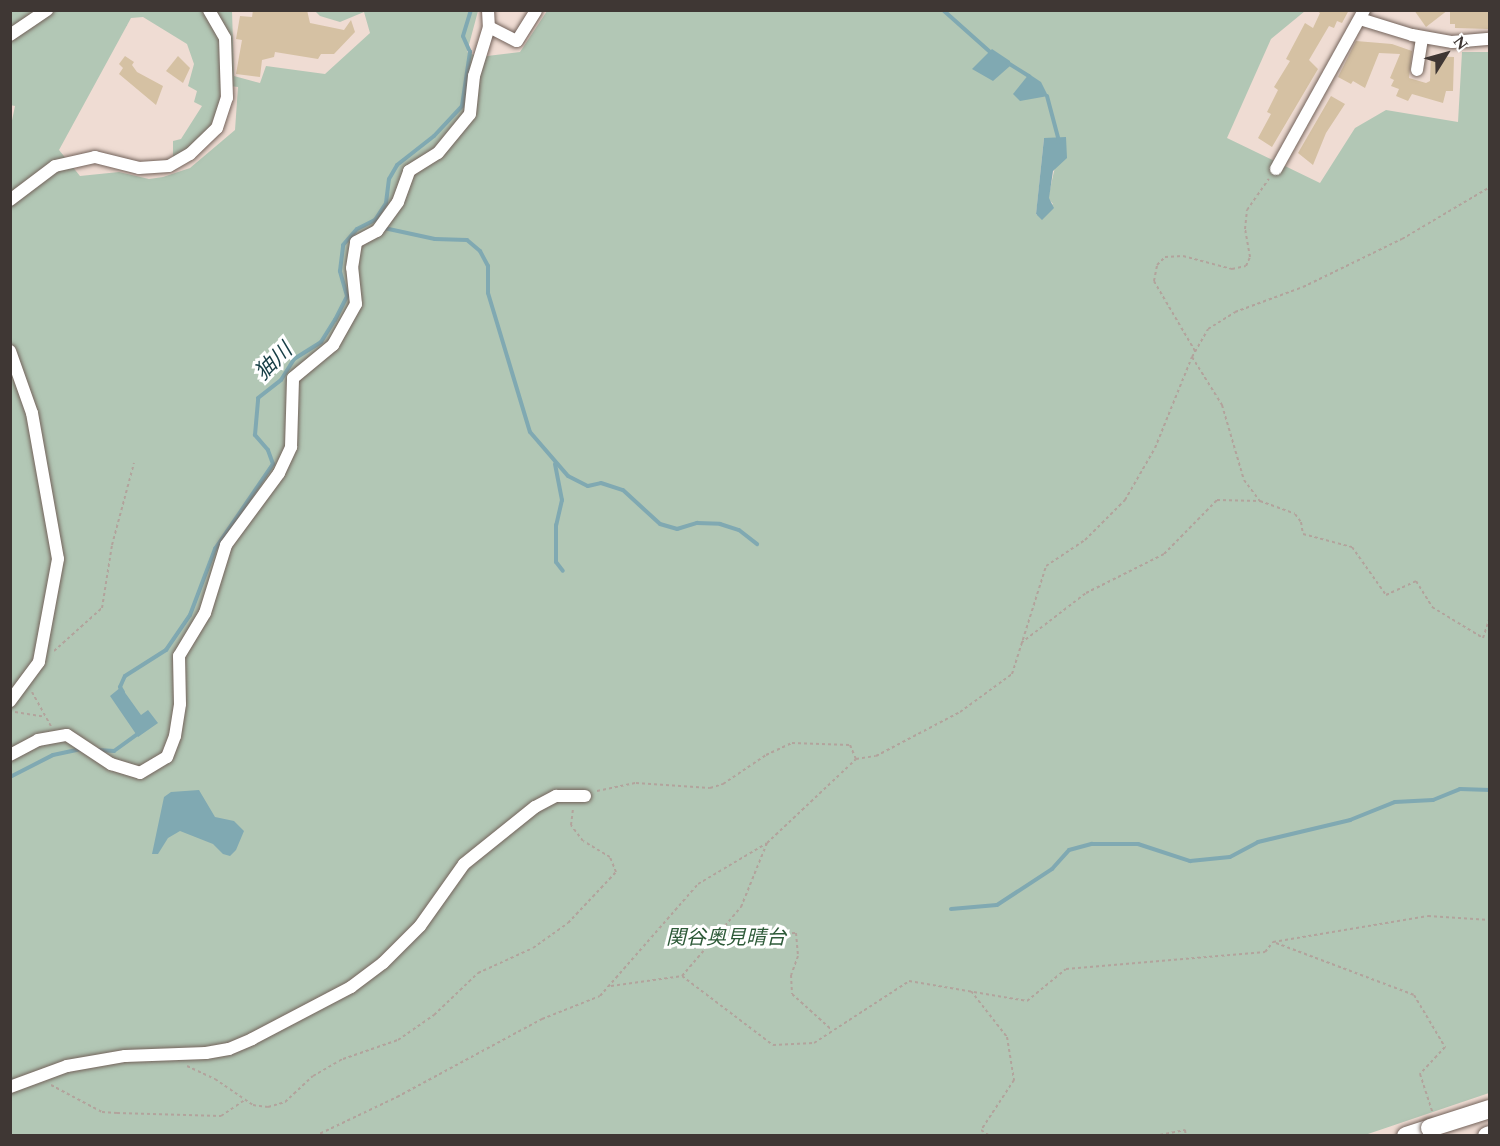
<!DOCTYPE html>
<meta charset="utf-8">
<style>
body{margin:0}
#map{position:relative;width:1500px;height:1146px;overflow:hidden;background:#efdcd3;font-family:Spectral,"Noto Sans JP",serif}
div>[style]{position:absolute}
.green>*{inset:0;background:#b2c7b5}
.water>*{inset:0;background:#80a9b2}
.stream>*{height:4px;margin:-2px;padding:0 2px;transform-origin:2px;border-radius:2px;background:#80a9b2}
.building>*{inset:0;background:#d5c1a3}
.path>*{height:2px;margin-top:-1px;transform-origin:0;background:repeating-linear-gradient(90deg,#b2a39c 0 3px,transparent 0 6px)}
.roads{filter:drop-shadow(0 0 2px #72625a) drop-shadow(0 0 2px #72625a)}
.minor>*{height:12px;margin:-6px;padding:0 6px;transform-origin:6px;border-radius:6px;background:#fff}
.highway>*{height:18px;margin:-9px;padding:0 9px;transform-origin:9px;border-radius:9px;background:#fff}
.bridges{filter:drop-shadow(0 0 2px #72625a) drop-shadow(0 0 2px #72625a)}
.highway-bridge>*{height:18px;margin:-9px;padding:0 9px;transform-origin:9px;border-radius:9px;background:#fff}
span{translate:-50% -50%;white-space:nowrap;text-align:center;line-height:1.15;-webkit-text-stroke:6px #fff;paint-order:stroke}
.park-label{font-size:20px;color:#2d5a38;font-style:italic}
.water-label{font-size:21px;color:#173e46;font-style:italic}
.frame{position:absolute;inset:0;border:12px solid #3f3734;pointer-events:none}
.north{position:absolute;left:1416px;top:24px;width:60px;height:60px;-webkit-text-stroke:4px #fff;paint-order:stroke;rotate:53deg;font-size:16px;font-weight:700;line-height:24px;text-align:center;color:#3f3734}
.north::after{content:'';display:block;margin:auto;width:21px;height:27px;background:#3f3734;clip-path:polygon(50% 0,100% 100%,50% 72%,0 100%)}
</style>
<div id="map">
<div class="green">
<div style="clip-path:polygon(evenodd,10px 11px,232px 11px,234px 76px,260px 83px,266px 66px,325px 74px,370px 33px,364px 12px,340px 22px,320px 16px,315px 11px,478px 11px,467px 52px,479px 57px,520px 52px,547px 11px,1305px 11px,1271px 39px,1227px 138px,1320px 183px,1355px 128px,1386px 110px,1458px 122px,1462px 52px,1489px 52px,1489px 1093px,1362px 1136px,11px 1135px,10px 130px,15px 106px,10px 105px,10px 11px,143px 17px,187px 44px,194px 64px,188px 86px,197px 91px,194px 102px,202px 106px,181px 139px,173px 141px,173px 157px,191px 149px,207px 133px,218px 112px,222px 85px,238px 87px,235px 130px,190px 168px,163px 177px,149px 179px,119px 172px,80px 176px,59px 150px,131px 18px,143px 17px,10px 11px,1044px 138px,1055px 167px,1048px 198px,1053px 204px,1036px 215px,1044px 138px)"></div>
</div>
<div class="water">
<div style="clip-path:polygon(992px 49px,1010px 61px,1010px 66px,993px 81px,972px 69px)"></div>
<div style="clip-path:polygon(1029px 74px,1041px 82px,1048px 96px,1020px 101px,1013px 94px)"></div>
<div style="clip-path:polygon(1066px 137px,1067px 158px,1053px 171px,1049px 198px,1054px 208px,1042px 220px,1036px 214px,1044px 138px)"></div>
<div style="clip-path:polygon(121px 687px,141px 715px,148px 710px,158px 723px,138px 737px,110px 696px)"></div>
<div style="clip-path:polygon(199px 790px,215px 817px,234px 821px,244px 831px,236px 850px,230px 856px,223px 854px,213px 844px,180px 831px,168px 838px,158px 854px,152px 854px,164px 797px,171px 792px)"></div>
</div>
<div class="stream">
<div style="left:943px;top:10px;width:62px;rotate:41.7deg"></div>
<div style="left:1008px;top:63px;width:25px;rotate:32deg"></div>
<div style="left:1047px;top:96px;width:47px;rotate:75.1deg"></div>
<div style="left:384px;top:228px;width:52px;rotate:12.2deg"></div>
<div style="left:435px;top:239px;width:32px;rotate:2deg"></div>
<div style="left:467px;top:240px;width:17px;rotate:40deg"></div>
<div style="left:480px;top:251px;width:17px;rotate:62deg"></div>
<div style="left:488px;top:266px;width:27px;rotate:90deg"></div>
<div style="left:488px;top:293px;width:145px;rotate:73.2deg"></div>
<div style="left:530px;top:432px;width:58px;rotate:49.2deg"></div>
<div style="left:568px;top:476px;width:22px;rotate:27deg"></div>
<div style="left:588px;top:486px;width:13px;rotate:-13deg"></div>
<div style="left:601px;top:483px;width:23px;rotate:18deg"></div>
<div style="left:623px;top:490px;width:50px;rotate:42.6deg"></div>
<div style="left:660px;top:524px;width:18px;rotate:16deg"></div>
<div style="left:677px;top:529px;width:21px;rotate:-17deg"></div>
<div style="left:697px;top:523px;width:23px;rotate:2deg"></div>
<div style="left:720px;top:524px;width:20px;rotate:18deg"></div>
<div style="left:739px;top:530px;width:23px;rotate:38deg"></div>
<div style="left:555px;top:464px;width:37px;rotate:79deg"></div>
<div style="left:562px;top:500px;width:26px;rotate:103deg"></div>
<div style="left:556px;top:525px;width:37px;rotate:90deg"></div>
<div style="left:556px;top:562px;width:11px;rotate:52deg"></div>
<div style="left:123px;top:692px;width:6px;rotate:-121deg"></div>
<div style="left:120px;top:687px;width:12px;rotate:-66deg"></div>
<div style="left:125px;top:676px;width:49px;rotate:-32.4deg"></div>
<div style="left:166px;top:650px;width:42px;rotate:-55.6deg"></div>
<div style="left:190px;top:615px;width:71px;rotate:-69.3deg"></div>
<div style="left:215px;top:549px;width:103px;rotate:-55.7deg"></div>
<div style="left:273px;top:464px;width:15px;rotate:-110deg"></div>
<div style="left:268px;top:450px;width:20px;rotate:-131deg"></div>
<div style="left:255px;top:435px;width:37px;rotate:-85deg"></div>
<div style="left:258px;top:398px;width:29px;rotate:-38deg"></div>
<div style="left:281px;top:380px;width:25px;rotate:-58deg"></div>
<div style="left:294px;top:359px;width:32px;rotate:-32deg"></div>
<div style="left:321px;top:342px;width:26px;rotate:-58deg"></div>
<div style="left:335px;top:320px;width:27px;rotate:-63deg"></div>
<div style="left:347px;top:296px;width:26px;rotate:-106deg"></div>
<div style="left:340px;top:271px;width:26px;rotate:-83deg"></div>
<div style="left:343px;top:245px;width:21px;rotate:-49deg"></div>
<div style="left:357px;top:229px;width:20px;rotate:-27deg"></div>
<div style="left:375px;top:220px;width:20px;rotate:-57deg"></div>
<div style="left:386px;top:203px;width:24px;rotate:-83deg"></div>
<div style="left:389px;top:179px;width:16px;rotate:-60deg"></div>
<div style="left:397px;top:165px;width:47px;rotate:-38.1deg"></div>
<div style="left:434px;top:136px;width:41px;rotate:-47deg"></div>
<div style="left:462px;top:106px;width:55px;rotate:-81.6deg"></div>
<div style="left:470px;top:52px;width:17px;rotate:-114deg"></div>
<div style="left:463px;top:36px;width:27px;rotate:-73deg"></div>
<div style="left:98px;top:750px;width:16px;rotate:4deg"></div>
<div style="left:114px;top:751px;width:31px;rotate:-36deg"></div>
<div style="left:10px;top:777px;width:48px;rotate:-27.1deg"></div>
<div style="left:53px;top:755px;width:30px;rotate:-12deg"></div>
<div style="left:951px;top:909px;width:46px;rotate:-5deg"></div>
<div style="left:997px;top:905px;width:66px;rotate:-33.2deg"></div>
<div style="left:1052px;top:869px;width:25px;rotate:-48deg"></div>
<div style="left:1069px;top:850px;width:24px;rotate:-15deg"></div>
<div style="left:1092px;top:844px;width:46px"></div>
<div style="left:1138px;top:844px;width:55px;rotate:18.1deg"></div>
<div style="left:1190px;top:861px;width:40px;rotate:-5.7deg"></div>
<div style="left:1230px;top:857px;width:32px;rotate:-28deg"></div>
<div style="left:1258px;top:842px;width:95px;rotate:-13.4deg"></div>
<div style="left:1350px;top:820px;width:48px;rotate:-21.8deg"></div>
<div style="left:1395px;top:802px;width:38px;rotate:-3deg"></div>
<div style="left:1433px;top:800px;width:29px;rotate:-22deg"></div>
<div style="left:1460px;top:789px;width:30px;rotate:2deg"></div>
<div style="left:10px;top:1077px;width:3px;rotate:72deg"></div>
</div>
<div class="building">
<div style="clip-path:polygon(253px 10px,307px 10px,310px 23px,344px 30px,351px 20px,355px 32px,334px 54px,321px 54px,318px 59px,275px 52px,274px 57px,262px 60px,260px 77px,236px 74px,242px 40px,236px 39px,240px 16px,252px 17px)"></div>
<div style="clip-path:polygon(1316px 10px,1349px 10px,1342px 23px,1337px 21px,1334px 28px,1329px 26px,1309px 60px,1318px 69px,1272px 147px,1258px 138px,1271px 114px,1267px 112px,1278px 90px,1274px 87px,1290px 61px,1286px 59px,1305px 23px,1313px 28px,1320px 13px)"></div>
<div style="clip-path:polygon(1414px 10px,1448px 10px,1426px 27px)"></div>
<div style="clip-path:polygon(1450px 10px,1490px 10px,1490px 29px,1455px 28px,1455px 24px,1450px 24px)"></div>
<div style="clip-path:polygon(1356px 41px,1392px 44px,1412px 51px,1409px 78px,1426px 83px,1430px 81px,1431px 56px,1454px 57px,1453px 91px,1446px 91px,1443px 103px,1412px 94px,1408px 101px,1396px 96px,1399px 89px,1391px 86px,1394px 80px,1390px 78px,1400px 54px,1379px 53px,1365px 88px,1353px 81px,1351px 84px,1338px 77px)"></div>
<div style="clip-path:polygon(125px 56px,134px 62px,132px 65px,137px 72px,163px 86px,156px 105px,119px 74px,123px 68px,119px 64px)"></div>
<div style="clip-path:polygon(178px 56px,190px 68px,183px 83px,166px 71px)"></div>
<div style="clip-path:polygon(1331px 96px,1345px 104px,1326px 133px,1313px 165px,1298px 153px)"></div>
</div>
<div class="path">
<div style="left:1195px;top:351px;width:81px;rotate:-120.4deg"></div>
<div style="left:1154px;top:281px;width:16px;rotate:-79deg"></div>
<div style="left:1157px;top:265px;width:11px;rotate:-45deg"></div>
<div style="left:1165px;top:257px;width:18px;rotate:-3deg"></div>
<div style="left:1183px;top:256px;width:51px;rotate:14.9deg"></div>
<div style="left:1232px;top:269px;width:14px;rotate:-12deg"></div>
<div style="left:1246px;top:266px;width:10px;rotate:-66deg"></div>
<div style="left:1250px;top:257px;width:28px;rotate:-100deg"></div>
<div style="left:1245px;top:229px;width:19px;rotate:-84deg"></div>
<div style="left:1247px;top:210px;width:38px;rotate:-55deg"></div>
<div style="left:1192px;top:357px;width:57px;rotate:58deg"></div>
<div style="left:1222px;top:405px;width:78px;rotate:73.7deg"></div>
<div style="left:1244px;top:480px;width:26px;rotate:53deg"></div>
<div style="left:1260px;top:501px;width:37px;rotate:20deg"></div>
<div style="left:1295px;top:514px;width:10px;rotate:53deg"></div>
<div style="left:1301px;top:522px;width:12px;rotate:81deg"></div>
<div style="left:1303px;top:534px;width:51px;rotate:14.9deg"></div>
<div style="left:1352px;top:547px;width:59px;rotate:54.7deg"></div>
<div style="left:1386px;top:595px;width:33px;rotate:-25deg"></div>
<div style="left:1416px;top:581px;width:31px;rotate:58deg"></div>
<div style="left:1432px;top:607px;width:60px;rotate:31.3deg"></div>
<div style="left:1483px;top:638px;width:22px;rotate:-72deg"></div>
<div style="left:1021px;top:643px;width:82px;rotate:-37.6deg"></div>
<div style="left:1086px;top:593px;width:87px;rotate:-26.6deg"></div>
<div style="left:1164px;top:554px;width:76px;rotate:-45.5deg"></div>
<div style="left:1217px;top:500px;width:43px;rotate:1.3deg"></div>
<div style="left:54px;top:651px;width:64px;rotate:-41.9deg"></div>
<div style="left:102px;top:608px;width:64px;rotate:-81deg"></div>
<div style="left:112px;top:545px;width:85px;rotate:-75deg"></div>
<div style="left:32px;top:692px;width:39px;rotate:61deg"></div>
<div style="left:15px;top:712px;width:30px;rotate:9deg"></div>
<div style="left:597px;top:791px;width:40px;rotate:-12deg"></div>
<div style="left:636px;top:783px;width:74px;rotate:3.9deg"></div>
<div style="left:710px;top:788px;width:14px;rotate:-17deg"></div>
<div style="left:723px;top:784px;width:52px;rotate:-34deg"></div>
<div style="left:766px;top:755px;width:29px;rotate:-25deg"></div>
<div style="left:792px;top:743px;width:58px;rotate:2deg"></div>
<div style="left:850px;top:745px;width:15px;rotate:67deg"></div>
<div style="left:725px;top:926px;width:21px;rotate:25deg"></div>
<div style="left:744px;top:935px;width:52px;rotate:-2.2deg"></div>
<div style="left:796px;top:933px;width:23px;rotate:85deg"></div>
<div style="left:798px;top:956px;width:20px;rotate:110deg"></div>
<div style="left:791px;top:975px;width:19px;rotate:87deg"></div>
<div style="left:792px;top:994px;width:54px;rotate:42deg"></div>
<div style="left:1276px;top:943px;width:147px;rotate:20.6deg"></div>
<div style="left:1414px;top:995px;width:61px;rotate:59.2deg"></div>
<div style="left:1445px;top:1047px;width:37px;rotate:133deg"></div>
<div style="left:1420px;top:1074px;width:40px;rotate:72deg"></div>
<div style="left:682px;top:976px;width:114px;rotate:37.2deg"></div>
<div style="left:773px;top:1045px;width:41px;rotate:-2.8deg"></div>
<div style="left:814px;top:1043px;width:113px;rotate:-33.1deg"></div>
<div style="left:909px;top:981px;width:120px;rotate:9.6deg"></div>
<div style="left:1027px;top:1001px;width:50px;rotate:-39.4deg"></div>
<div style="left:1066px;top:969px;width:200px;rotate:-4.9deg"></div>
<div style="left:1265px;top:952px;width:13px;rotate:-51deg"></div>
<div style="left:1273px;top:942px;width:157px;rotate:-9.5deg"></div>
<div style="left:1428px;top:916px;width:62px;rotate:3.7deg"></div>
<div style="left:611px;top:986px;width:72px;rotate:-8deg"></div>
<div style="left:682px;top:976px;width:91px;rotate:-49.5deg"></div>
<div style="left:741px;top:907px;width:69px;rotate:-67.9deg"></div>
<div style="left:971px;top:991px;width:58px;rotate:52deg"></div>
<div style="left:1007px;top:1037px;width:44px;rotate:80.8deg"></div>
<div style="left:1014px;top:1080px;width:60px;rotate:123.4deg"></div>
<div style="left:981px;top:1130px;width:11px;rotate:34deg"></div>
<div style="left:187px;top:1066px;width:31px;rotate:25deg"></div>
<div style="left:215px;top:1079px;width:46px;rotate:34.4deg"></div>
<div style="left:253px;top:1105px;width:15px;rotate:8deg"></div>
<div style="left:268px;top:1107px;width:18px;rotate:-16deg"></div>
<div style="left:285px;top:1102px;width:38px;rotate:-43deg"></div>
<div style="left:313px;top:1076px;width:34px;rotate:-30deg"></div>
<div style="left:343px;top:1059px;width:58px;rotate:-19.1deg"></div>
<div style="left:398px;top:1040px;width:44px;rotate:-34.8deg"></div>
<div style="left:434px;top:1015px;width:61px;rotate:-43.7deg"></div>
<div style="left:478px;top:973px;width:60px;rotate:-24.4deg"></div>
<div style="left:533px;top:948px;width:43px;rotate:-35.5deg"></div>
<div style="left:568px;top:923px;width:70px;rotate:-46.7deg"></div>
<div style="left:616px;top:872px;width:16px;rotate:-112deg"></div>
<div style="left:610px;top:857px;width:31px;rotate:-149deg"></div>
<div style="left:583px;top:841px;width:20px;rotate:-127deg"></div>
<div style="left:571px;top:825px;width:17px;rotate:-83deg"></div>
<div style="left:51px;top:1085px;width:58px;rotate:27.9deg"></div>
<div style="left:102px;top:1112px;width:15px;rotate:4deg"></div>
<div style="left:117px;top:1113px;width:104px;rotate:1.7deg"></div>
<div style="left:221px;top:1116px;width:29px;rotate:-34deg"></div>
<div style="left:315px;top:1136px;width:91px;rotate:-25.4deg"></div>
<div style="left:397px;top:1097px;width:165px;rotate:-28.3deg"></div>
<div style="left:542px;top:1019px;width:62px;rotate:-21.6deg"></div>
<div style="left:600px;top:996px;width:149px;rotate:-48.8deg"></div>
<div style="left:698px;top:884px;width:80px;rotate:-30.7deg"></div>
<div style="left:767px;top:843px;width:122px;rotate:-43.3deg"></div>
<div style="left:856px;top:759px;width:20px;rotate:-9deg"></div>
<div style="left:876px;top:756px;width:95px;rotate:-27.6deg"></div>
<div style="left:960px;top:712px;width:64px;rotate:-36.2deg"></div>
<div style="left:1012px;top:674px;width:113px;rotate:-72.5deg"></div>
<div style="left:1046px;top:566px;width:47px;rotate:-33.7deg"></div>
<div style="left:1085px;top:540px;width:57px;rotate:-45deg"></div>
<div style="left:1125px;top:500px;width:60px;rotate:-60deg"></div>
<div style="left:1155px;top:448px;width:98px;rotate:-67.9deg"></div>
<div style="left:1192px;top:357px;width:32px;rotate:-60deg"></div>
<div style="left:1208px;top:329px;width:32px;rotate:-32deg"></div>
<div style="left:1235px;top:312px;width:72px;rotate:-20.2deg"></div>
<div style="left:1303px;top:287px;width:110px;rotate:-25.9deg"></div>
<div style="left:1402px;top:239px;width:102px;rotate:-30.6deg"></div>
<div style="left:1154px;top:1136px;width:32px;rotate:-11deg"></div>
<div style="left:1185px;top:1130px;width:6px;rotate:81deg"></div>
</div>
<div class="roads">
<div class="minor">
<div style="left:488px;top:10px;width:17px;rotate:87deg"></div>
<div style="left:489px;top:27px;width:31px;rotate:27deg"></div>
<div style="left:517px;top:41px;width:36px;rotate:-58deg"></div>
<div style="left:1360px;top:19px;width:54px;rotate:17.1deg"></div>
<div style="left:1412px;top:35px;width:41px;rotate:9.9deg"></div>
<div style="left:1452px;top:42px;width:38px;rotate:-5deg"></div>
<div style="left:10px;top:35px;width:45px;rotate:-34deg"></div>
<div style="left:1417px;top:70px;width:33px;rotate:-81deg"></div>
<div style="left:1276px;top:169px;width:182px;rotate:-61deg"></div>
<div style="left:10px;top:200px;width:56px;rotate:-37.1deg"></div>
<div style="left:55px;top:166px;width:41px;rotate:-12.7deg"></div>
<div style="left:95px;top:157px;width:45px;rotate:14deg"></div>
<div style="left:139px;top:168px;width:30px;rotate:-4deg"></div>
<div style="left:169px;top:166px;width:24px;rotate:-30deg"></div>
<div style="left:190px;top:154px;width:37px;rotate:-44deg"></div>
<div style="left:217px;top:128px;width:32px;rotate:-72deg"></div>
<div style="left:227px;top:98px;width:60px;rotate:-91.9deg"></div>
<div style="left:225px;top:38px;width:32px;rotate:-120deg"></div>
<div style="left:10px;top:351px;width:66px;rotate:70.5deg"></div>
<div style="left:32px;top:413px;width:148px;rotate:79.9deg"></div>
<div style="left:58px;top:559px;width:105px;rotate:100.5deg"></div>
<div style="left:39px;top:662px;width:49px;rotate:126.6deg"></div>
<div style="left:10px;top:755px;width:32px;rotate:-28deg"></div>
<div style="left:38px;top:740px;width:29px;rotate:-10deg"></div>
<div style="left:67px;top:735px;width:53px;rotate:33.4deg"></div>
<div style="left:111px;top:764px;width:30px;rotate:17deg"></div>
<div style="left:140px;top:773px;width:31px;rotate:-31deg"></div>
<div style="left:167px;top:757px;width:22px;rotate:-69deg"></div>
<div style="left:175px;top:736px;width:32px;rotate:-81deg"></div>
<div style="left:180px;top:704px;width:48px;rotate:-91.2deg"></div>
<div style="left:179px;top:656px;width:50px;rotate:-58.8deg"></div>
<div style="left:205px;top:613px;width:71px;rotate:-72.8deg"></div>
<div style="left:226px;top:545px;width:89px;rotate:-53.6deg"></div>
<div style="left:279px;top:473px;width:29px;rotate:-65deg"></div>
<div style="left:291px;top:447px;width:69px;rotate:-88.3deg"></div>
<div style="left:293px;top:378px;width:52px;rotate:-39.5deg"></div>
<div style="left:333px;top:345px;width:47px;rotate:-60.7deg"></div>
<div style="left:356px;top:304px;width:36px;rotate:-96deg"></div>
<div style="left:352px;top:268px;width:26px;rotate:-81deg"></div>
<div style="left:356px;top:242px;width:24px;rotate:-28deg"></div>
<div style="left:377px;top:231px;width:36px;rotate:-54deg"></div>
<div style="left:398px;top:202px;width:33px;rotate:-70deg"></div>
<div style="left:409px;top:171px;width:34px;rotate:-32deg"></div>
<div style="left:438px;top:153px;width:50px;rotate:-50.6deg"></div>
<div style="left:470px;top:114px;width:38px;rotate:-84deg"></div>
<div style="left:474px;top:76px;width:51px;rotate:-73deg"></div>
<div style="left:10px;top:1087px;width:61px;rotate:-20.2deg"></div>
<div style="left:67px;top:1066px;width:59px;rotate:-9.8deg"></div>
<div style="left:125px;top:1056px;width:81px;rotate:-2.1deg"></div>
<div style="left:206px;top:1053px;width:23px;rotate:-10deg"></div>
<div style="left:229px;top:1049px;width:25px;rotate:-23deg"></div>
<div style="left:252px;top:1039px;width:112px;rotate:-27.7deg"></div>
<div style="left:351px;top:987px;width:40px;rotate:-37deg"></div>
<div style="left:383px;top:963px;width:52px;rotate:-45deg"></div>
<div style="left:420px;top:926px;width:76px;rotate:-54.6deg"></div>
<div style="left:464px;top:864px;width:91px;rotate:-38.8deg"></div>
<div style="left:535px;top:807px;width:24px;rotate:-28deg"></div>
<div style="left:556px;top:796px;width:29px"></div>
</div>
<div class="highway">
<div style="left:1406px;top:1136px;width:25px;rotate:-18deg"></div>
<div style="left:1487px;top:1136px;width:3px;rotate:-18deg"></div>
</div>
</div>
<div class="bridges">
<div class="highway-bridge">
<div style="left:1430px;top:1128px;width:63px;rotate:-17.6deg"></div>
</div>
</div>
<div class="park-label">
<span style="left:726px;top:938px">関谷奥見晴台</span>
</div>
<div class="water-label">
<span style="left:274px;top:362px;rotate:-45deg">㹨川</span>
</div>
<div class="frame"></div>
<div class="north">N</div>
</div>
